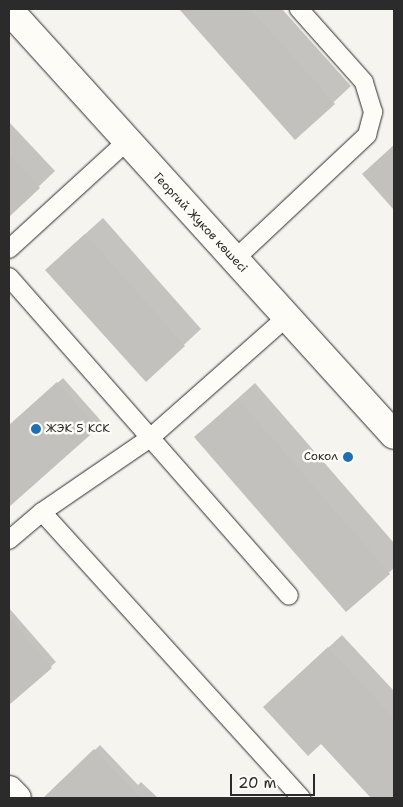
<!DOCTYPE html>
<meta charset="utf-8">
<style>
body{margin:0}
#map{position:relative;width:403px;height:807px;overflow:hidden;background:#f5f4ef;font-family:"Shantell Sans",sans-serif}
div>[style]{position:absolute}
.shadow>*{inset:0;background:#0003}
.building>*{inset:0;background:#c2c1be}
.roads{filter:drop-shadow(0 0 1px #2b2b2b) drop-shadow(0 0 1px #2b2b2b)}
.lane>*{height:18px;margin:-9px;padding:0 9px;transform-origin:9px;border-radius:9px;background:#fdfcf7}
.street>*{height:28px;margin:-14px;padding:0 14px;transform-origin:14px;border-radius:14px;background:#fdfcf7}
.secondary>*{height:28px;margin:-14px;padding:0 14px;transform-origin:14px;border-radius:14px;background:#fdfcf7}
.dots>*{width:14px;height:14px;translate:-50% -50%;box-sizing:border-box;border:2px solid #fdfcf7;border-radius:50%}
span{translate:-50% -50%;white-space:nowrap;text-align:center;line-height:1.15;-webkit-text-stroke:5px #fdfcf7;paint-order:stroke}
.street-label{font-size:12px;color:#2b2b2b}
.poi-label{font-size:12px;color:#2b2b2b}
.left{translate:0 -50%;text-align:left}
.right{translate:-100% -50%;text-align:right}
.frame{position:absolute;inset:0;border:10px solid #2b2b2b;pointer-events:none}
.scale{position:absolute;left:230px;top:774px;width:85px;height:22px;box-sizing:border-box;border:2px solid #2b2b2b;border-top:0;padding-left:6px;font-size:15px;line-height:18px;white-space:nowrap;color:#2b2b2b;-webkit-text-stroke:4px #fdfcf7;paint-order:stroke}
</style>
<div id="map">
<div class="shadow">
<div style="clip-path:polygon(180px 9px,282px 9px,351px 86px,295px 138px)"></div>
<div style="clip-path:polygon(9px 122px,55px 171px,9px 215px)"></div>
<div style="clip-path:polygon(394px 145px,394px 208px,364px 174px)"></div>
<div style="clip-path:polygon(103px 218px,201px 329px,146px 380px,64px 253px)"></div>
<div style="clip-path:polygon(63px 378px,102px 422px,9px 505px,9px 426px)"></div>
<div style="clip-path:polygon(255px 383px,394px 543px,394px 568px,346px 611px,195px 437px)"></div>
<div style="clip-path:polygon(9px 608px,56px 662px,9px 704px)"></div>
<div style="clip-path:polygon(342px 635px,394px 691px,394px 798px,373px 798px,278px 694px)"></div>
<div style="clip-path:polygon(100px 745px,138px 785px,141px 782px,158px 798px,59px 798px,52px 792px)"></div>
</div>
<div class="building">
<div style="clip-path:polygon(179px 9px,250px 9px,335px 104px,295px 140px)"></div>
<div style="clip-path:polygon(394px 145px,394px 210px,362px 174px)"></div>
<div style="clip-path:polygon(9px 154px,40px 188px,9px 217px)"></div>
<div style="clip-path:polygon(85px 234px,185px 346px,146px 382px,45px 270px)"></div>
<div style="clip-path:polygon(57px 382px,98px 428px,9px 507px,9px 425px)"></div>
<div style="clip-path:polygon(238px 399px,390px 574px,346px 612px,194px 437px)"></div>
<div style="clip-path:polygon(9px 618px,52px 668px,9px 705px)"></div>
<div style="clip-path:polygon(328px 647px,394px 719px,394px 798px,371px 798px,321px 744px,308px 756px,263px 707px)"></div>
<div style="clip-path:polygon(94px 749px,141px 798px,43px 798px)"></div>
</div>
<div class="roads">
<div class="lane">
<div style="left:9px;top:249px;width:159px;rotate:-42.4deg"></div>
<div style="left:234px;top:260px;width:183px;rotate:-43.2deg"></div>
<div style="left:367px;top:135px;width:24px;rotate:-75deg"></div>
<div style="left:373px;top:112px;width:31px;rotate:-107deg"></div>
<div style="left:364px;top:82px;width:98px;rotate:-131.7deg"></div>
<div style="left:9px;top:277px;width:424px;rotate:48.7deg"></div>
<div style="left:42px;top:512px;width:386px;rotate:47.8deg"></div>
<div style="left:9px;top:540px;width:43px;rotate:-40.3deg"></div>
<div style="left:42px;top:512px;width:131px;rotate:-34.4deg"></div>
<div style="left:150px;top:438px;width:183px;rotate:-41.5deg"></div>
</div>
<div class="street">
<div style="left:9px;top:790px;width:11px;rotate:45deg"></div>
</div>
<div class="secondary">
<div style="left:9px;top:10px;width:573px;rotate:47.83deg"></div>
</div>
</div>
<div class="dots">
<div style="left:36px;top:429px;background:#1f6fb2"></div>
<div style="left:348px;top:457px;background:#1f6fb2"></div>
</div>
<div class="street-label">
<span style="left:200px;top:223px;rotate:47deg">Георгий Жуков көшесі</span>
</div>
<div class="poi-label">
<span class="left" style="left:46px;top:429px">ЖЭК 5 КСК</span>
<span class="right" style="left:338px;top:457px">Сокол</span>
</div>
<div class="frame"></div>
<div class="scale">20 m</div>
</div>
